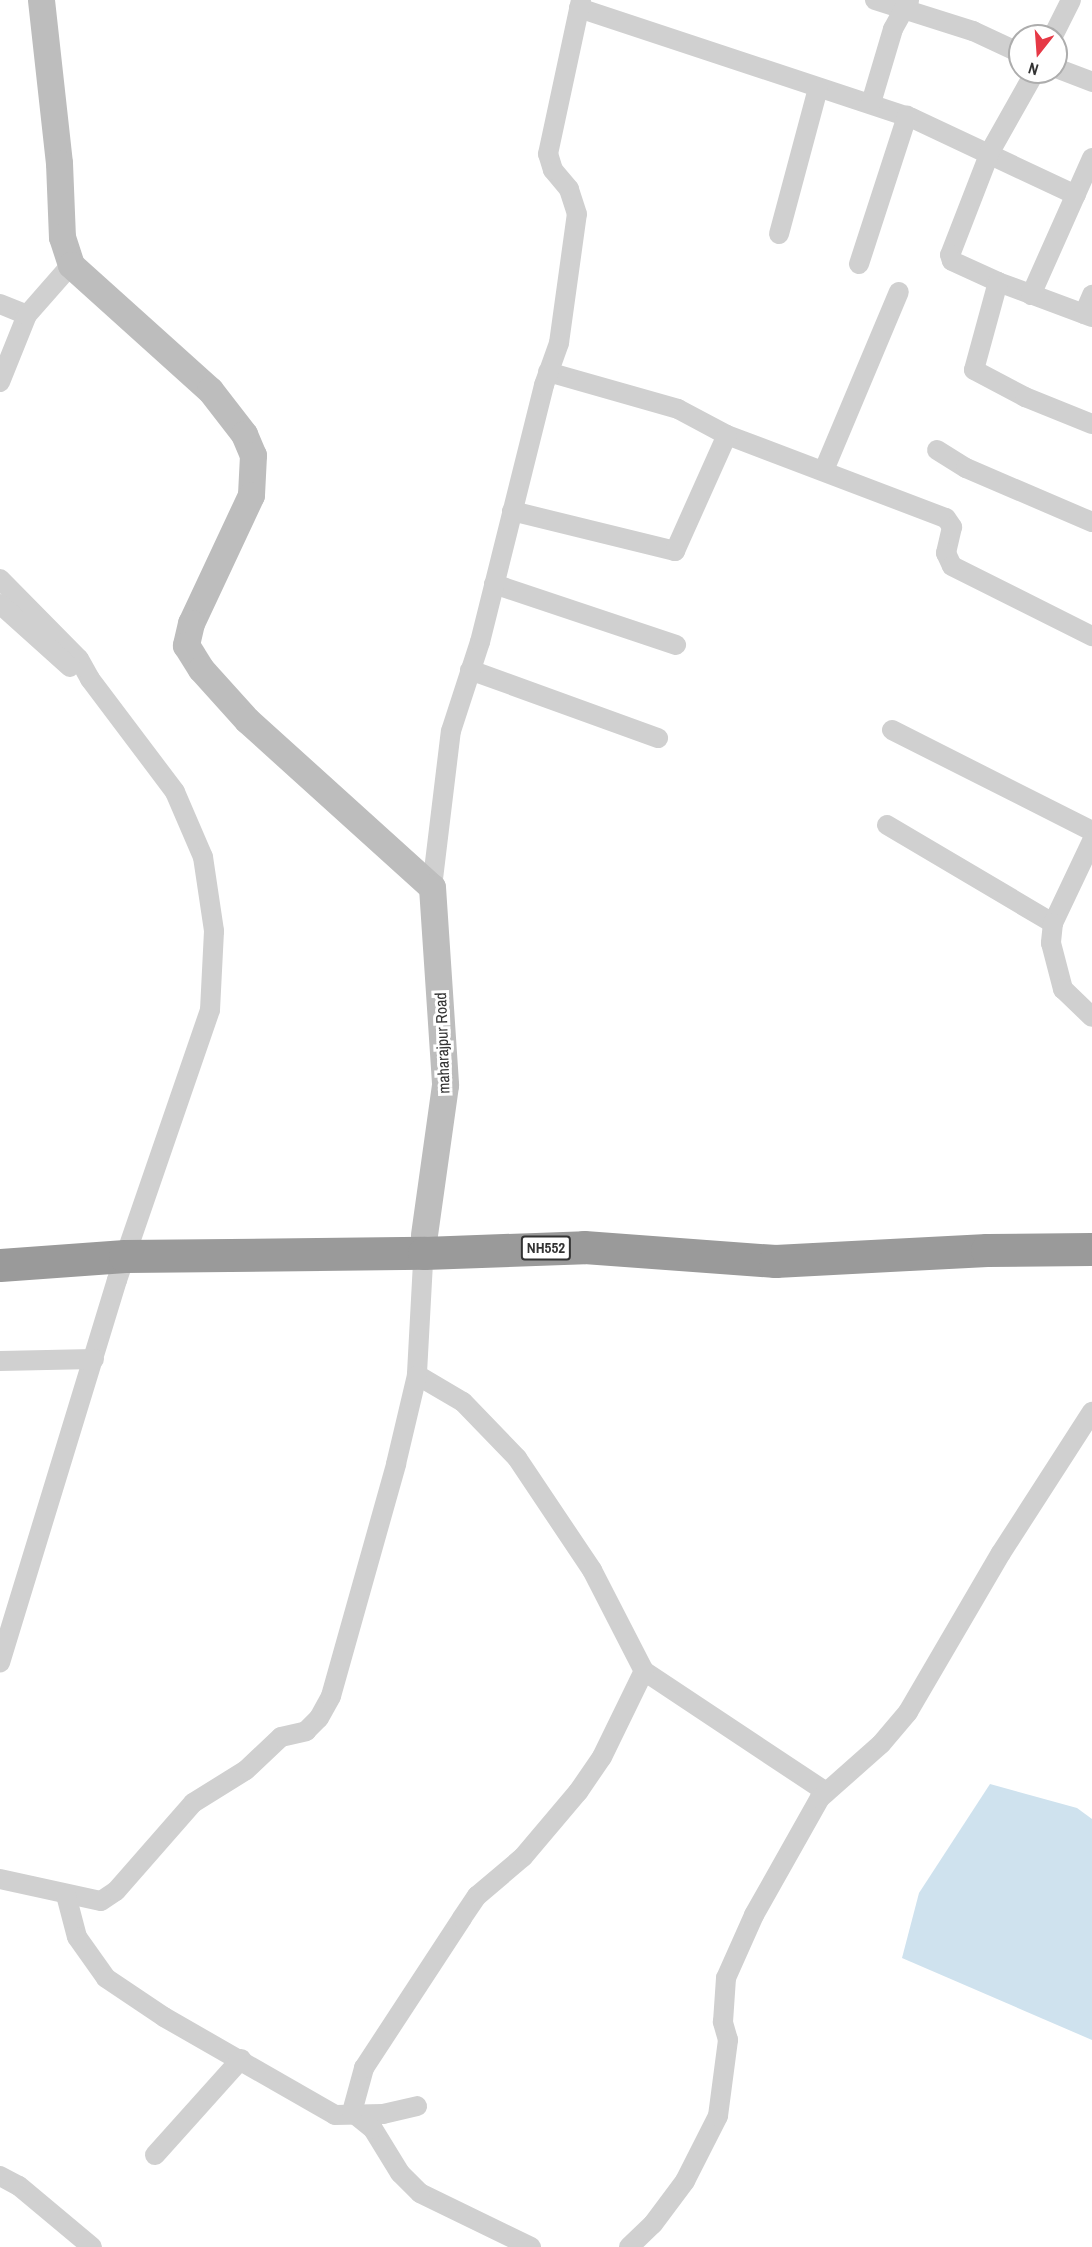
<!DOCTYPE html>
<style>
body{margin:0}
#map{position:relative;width:1092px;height:2247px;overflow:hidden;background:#fff;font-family:"Archivo Narrow",sans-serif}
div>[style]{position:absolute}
.water>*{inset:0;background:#cfe2ee}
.street>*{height:20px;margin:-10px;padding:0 10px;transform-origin:10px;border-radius:10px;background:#d0d0d0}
.secondary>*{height:27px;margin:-13.5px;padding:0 13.5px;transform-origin:13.5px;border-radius:13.5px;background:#bdbdbd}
.highway>*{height:33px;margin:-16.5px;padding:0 16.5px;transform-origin:16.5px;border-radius:16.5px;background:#9a9a9a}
span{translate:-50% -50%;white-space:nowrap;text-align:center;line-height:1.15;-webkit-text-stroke:6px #fff;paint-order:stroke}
.shield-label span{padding:2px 4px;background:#fff;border:2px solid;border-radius:4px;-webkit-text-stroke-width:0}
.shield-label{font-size:15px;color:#333;font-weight:700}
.street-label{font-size:16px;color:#333}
.north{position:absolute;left:1008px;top:24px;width:60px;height:60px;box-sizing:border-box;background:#fff;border:2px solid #adadad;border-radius:50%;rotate:197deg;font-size:16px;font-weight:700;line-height:24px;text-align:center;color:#333}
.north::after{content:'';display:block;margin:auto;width:21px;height:27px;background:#e63946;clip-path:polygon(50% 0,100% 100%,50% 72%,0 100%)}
</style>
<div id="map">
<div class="water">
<div style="clip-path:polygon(990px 1784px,1077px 1808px,1092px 1819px,1092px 2040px,902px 1958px,919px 1893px)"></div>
</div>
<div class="street">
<div style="left:875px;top:0;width:103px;rotate:17.6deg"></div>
<div style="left:973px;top:31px;width:52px;rotate:25.1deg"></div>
<div style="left:579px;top:8px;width:351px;rotate:18.3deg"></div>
<div style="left:912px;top:118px;width:181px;rotate:25.2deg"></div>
<div style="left:1053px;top:36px;width:40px;rotate:-63.4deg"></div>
<div style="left:1056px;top:68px;width:39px;rotate:21deg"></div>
<div style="left:1035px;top:72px;width:92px;rotate:119.4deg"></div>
<div style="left:990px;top:152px;width:110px;rotate:111.2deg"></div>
<div style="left:950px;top:255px;width:6px;rotate:72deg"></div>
<div style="left:952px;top:261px;width:51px;rotate:24.5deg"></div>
<div style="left:998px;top:282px;width:100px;rotate:20.4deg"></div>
<div style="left:871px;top:103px;width:77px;rotate:-73.4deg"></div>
<div style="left:893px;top:29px;width:33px;rotate:-61deg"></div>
<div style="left:779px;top:234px;width:151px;rotate:-75deg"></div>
<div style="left:859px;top:264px;width:156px;rotate:-72deg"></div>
<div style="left:998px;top:282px;width:91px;rotate:105.3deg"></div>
<div style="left:974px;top:370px;width:58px;rotate:27.9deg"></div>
<div style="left:1025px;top:397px;width:72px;rotate:21.9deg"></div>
<div style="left:1031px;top:295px;width:150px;rotate:-66deg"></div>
<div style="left:0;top:304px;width:29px;rotate:22deg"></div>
<div style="left:1084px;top:314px;width:21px;rotate:-67deg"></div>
<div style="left:548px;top:372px;width:135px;rotate:15.9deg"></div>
<div style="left:678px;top:409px;width:55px;rotate:28deg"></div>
<div style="left:727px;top:435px;width:234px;rotate:20.8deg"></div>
<div style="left:946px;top:518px;width:11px;rotate:56deg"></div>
<div style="left:952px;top:527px;width:27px;rotate:103deg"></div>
<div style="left:946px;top:553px;width:14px;rotate:65deg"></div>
<div style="left:952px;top:566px;width:157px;rotate:26.6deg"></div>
<div style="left:0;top:382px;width:72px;rotate:-68.1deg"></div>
<div style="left:27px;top:315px;width:67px;rotate:-48.7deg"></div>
<div style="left:937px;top:450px;width:34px;rotate:32deg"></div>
<div style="left:966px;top:468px;width:137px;rotate:23.2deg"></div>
<div style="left:824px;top:470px;width:193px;rotate:-67.2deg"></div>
<div style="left:512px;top:511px;width:168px;rotate:13.8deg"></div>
<div style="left:675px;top:551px;width:127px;rotate:-65.9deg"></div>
<div style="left:0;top:579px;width:112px;rotate:45.4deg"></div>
<div style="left:79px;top:659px;width:23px;rotate:61deg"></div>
<div style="left:90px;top:679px;width:141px;rotate:53deg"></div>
<div style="left:175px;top:792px;width:71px;rotate:66.7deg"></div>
<div style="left:203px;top:857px;width:75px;rotate:81.5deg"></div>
<div style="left:214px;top:931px;width:79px;rotate:92.9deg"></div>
<div style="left:210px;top:1010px;width:286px;rotate:109deg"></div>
<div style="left:117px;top:1280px;width:400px;rotate:107deg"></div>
<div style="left:494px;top:584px;width:192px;rotate:18.5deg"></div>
<div style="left:0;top:604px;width:94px;rotate:42deg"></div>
<div style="left:470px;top:670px;width:200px;rotate:19.9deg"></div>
<div style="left:892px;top:730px;width:224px;rotate:26.8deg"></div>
<div style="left:887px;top:825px;width:193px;rotate:30.6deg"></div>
<div style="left:1092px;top:841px;width:91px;rotate:115.4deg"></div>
<div style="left:1053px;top:923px;width:20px;rotate:96deg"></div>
<div style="left:1051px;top:943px;width:48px;rotate:75.4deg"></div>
<div style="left:1063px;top:989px;width:40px;rotate:44deg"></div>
<div style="left:432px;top:887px;width:157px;rotate:-83.1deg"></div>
<div style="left:451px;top:731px;width:94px;rotate:-72deg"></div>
<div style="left:480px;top:642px;width:265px;rotate:-76deg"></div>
<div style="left:544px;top:385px;width:45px;rotate:-70.3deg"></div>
<div style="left:559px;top:343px;width:130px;rotate:-82.1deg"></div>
<div style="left:577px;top:214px;width:26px;rotate:-108deg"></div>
<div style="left:569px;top:189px;width:25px;rotate:-130deg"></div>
<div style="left:553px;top:170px;width:17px;rotate:-107deg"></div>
<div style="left:548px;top:154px;width:157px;rotate:-77.9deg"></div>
<div style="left:424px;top:1244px;width:131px;rotate:93.1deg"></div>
<div style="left:417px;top:1375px;width:53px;rotate:30.4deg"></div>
<div style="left:463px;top:1402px;width:78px;rotate:46deg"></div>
<div style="left:517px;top:1458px;width:135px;rotate:56.2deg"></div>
<div style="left:592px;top:1570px;width:114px;rotate:62.8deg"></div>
<div style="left:644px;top:1671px;width:219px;rotate:33.6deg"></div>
<div style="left:0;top:1361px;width:94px;rotate:-1.2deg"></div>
<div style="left:0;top:1879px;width:103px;rotate:12.3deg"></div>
<div style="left:101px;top:1901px;width:18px;rotate:-34deg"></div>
<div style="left:116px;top:1891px;width:117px;rotate:-48.8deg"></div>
<div style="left:193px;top:1803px;width:62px;rotate:-31.9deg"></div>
<div style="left:246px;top:1770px;width:48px;rotate:-43.3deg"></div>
<div style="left:281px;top:1737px;width:26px;rotate:-13deg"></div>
<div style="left:306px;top:1731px;width:18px;rotate:-45deg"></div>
<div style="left:319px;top:1718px;width:25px;rotate:-61deg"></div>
<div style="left:331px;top:1696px;width:241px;rotate:-74.3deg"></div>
<div style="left:396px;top:1464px;width:91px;rotate:-76.7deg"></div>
<div style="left:66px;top:1895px;width:43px;rotate:75.3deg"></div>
<div style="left:77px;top:1937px;width:50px;rotate:54.7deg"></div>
<div style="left:106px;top:1978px;width:70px;rotate:33.9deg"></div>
<div style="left:164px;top:2017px;width:197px;rotate:29.8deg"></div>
<div style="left:335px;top:2115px;width:48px;rotate:-1.2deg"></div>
<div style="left:383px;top:2114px;width:35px;rotate:-13deg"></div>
<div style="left:155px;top:2155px;width:129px;rotate:-48.1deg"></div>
<div style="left:0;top:2176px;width:21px;rotate:28deg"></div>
<div style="left:19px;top:2186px;width:95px;rotate:39.9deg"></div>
<div style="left:531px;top:2247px;width:123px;rotate:-154.1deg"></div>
<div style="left:420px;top:2193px;width:28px;rotate:-135deg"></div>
<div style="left:400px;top:2173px;width:52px;rotate:-121.5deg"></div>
<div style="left:373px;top:2129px;width:27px;rotate:-141deg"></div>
<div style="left:352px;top:2112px;width:46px;rotate:-74.7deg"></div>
<div style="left:364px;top:2068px;width:179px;rotate:-56.8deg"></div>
<div style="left:462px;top:1918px;width:27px;rotate:-56deg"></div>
<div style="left:477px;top:1896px;width:60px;rotate:-40.3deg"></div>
<div style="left:523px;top:1857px;width:85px;rotate:-49.8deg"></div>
<div style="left:578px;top:1792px;width:42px;rotate:-55.6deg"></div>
<div style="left:602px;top:1757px;width:96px;rotate:-64deg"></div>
<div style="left:629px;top:2247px;width:33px;rotate:-44deg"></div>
<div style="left:653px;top:2224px;width:54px;rotate:-53.3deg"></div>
<div style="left:685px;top:2181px;width:73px;rotate:-63.1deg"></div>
<div style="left:718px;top:2116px;width:77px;rotate:-82.5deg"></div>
<div style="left:728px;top:2040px;width:19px;rotate:-106deg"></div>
<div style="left:723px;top:2022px;width:44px;rotate:-86.1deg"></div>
<div style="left:726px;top:1978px;width:69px;rotate:-66deg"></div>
<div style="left:754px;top:1915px;width:134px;rotate:-60.6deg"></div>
<div style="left:820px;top:1798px;width:81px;rotate:-41.5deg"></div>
<div style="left:881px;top:1744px;width:42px;rotate:-49.8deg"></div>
<div style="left:908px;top:1712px;width:184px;rotate:-59.7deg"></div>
<div style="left:1001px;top:1553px;width:168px;rotate:-57.2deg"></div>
</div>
<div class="secondary">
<div style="left:41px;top:0;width:164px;rotate:83.7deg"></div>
<div style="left:59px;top:163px;width:74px;rotate:87.7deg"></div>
<div style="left:62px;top:237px;width:29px;rotate:72deg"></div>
<div style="left:71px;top:265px;width:187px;rotate:42deg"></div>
<div style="left:210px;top:390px;width:56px;rotate:52.3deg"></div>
<div style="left:244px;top:434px;width:23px;rotate:67deg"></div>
<div style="left:253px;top:455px;width:40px;rotate:92.9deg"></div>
<div style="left:251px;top:495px;width:141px;rotate:115.1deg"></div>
<div style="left:191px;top:623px;width:23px;rotate:103deg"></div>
<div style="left:186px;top:645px;width:28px;rotate:58deg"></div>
<div style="left:201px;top:669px;width:69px;rotate:48deg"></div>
<div style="left:247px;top:720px;width:249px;rotate:42.1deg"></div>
<div style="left:432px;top:887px;width:198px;rotate:86.2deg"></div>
<div style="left:445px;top:1085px;width:151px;rotate:98deg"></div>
</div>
<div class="highway">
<div style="left:0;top:1265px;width:125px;rotate:-4.1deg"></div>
<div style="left:125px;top:1256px;width:299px;rotate:-0.6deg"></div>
<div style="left:424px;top:1253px;width:160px;rotate:-2.1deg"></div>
<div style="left:584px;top:1247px;width:192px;rotate:4.2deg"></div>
<div style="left:775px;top:1261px;width:212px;rotate:-3deg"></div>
<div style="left:987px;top:1250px;width:105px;rotate:-0.5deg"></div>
</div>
<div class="shield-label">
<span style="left:546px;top:1248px">NH552</span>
</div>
<div class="street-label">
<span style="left:442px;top:1043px;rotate:-92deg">maharajpur Road</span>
</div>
<div class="north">N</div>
</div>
